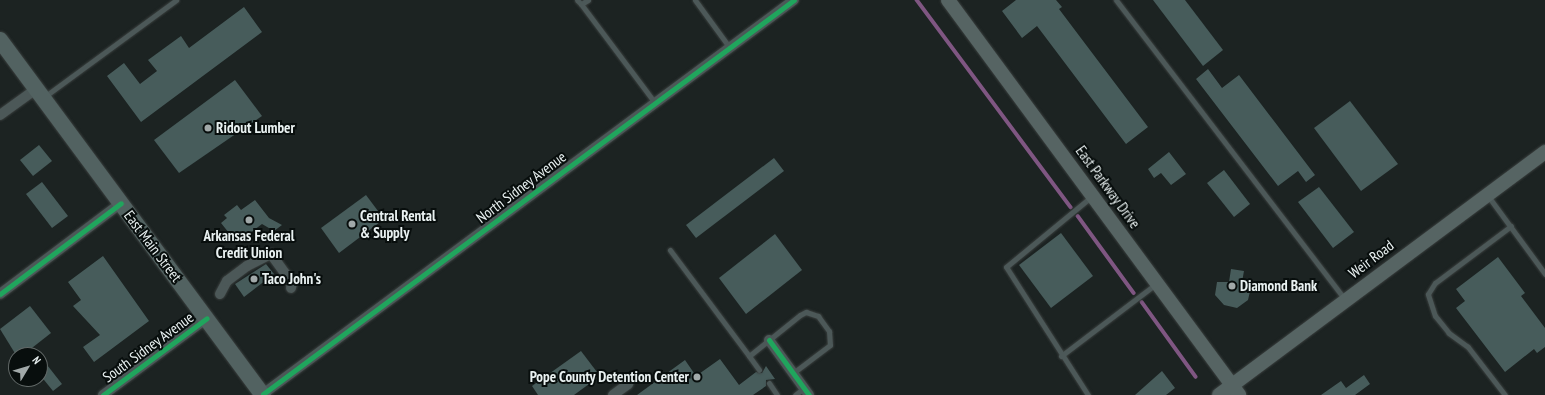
<!DOCTYPE html>
<style>
body{margin:0}
#map{position:relative;width:1545px;height:395px;overflow:hidden;background:#1c2322;font-family:"PT Sans Narrow",sans-serif}
div>[style]{position:absolute}
.stream>*{height:3.5px;margin:-1.75px;padding:0 1.75px;transform-origin:1.75px;border-radius:1.75px;background:#7f5682}
.building>*{inset:0;background:#475c5b}
.roads{filter:drop-shadow(0 0 1px #3a3f3e) drop-shadow(0 0 1px #3a3f3e)}
.service>*{height:5px;margin:-2.5px;padding:0 2.5px;transform-origin:2.5px;border-radius:2.5px;background:#4c5858}
.minor>*{height:10px;margin:-5px;padding:0 5px;transform-origin:5px;border-radius:5px;background:#4c5858}
.secondary>*{height:14px;margin:-7px;padding:0 7px;transform-origin:7px;border-radius:7px;background:#566463}
.primary>*{height:16px;margin:-8px;padding:0 8px;transform-origin:8px;border-radius:8px;background:#526261}
.cycleway>*{height:5px;margin:-2.5px;padding:0 2.5px;transform-origin:2.5px;border-radius:2.5px;background:#20a55d}
.dots>*{width:11px;height:11px;translate:-50% -50%;box-sizing:border-box;border:2px solid #080e0d;border-radius:50%}
span{translate:-50% -50%;white-space:nowrap;text-align:center;line-height:1.15;-webkit-text-stroke:4px #080e0d;paint-order:stroke}
.poi-label{font-size:15px;color:#e9f1f1;font-weight:700}
.left{translate:0 -50%;text-align:left}
.right{translate:-100% -50%;text-align:right}
.street-label{font-size:15px;color:#e9f1f1}
.north{position:absolute;left:8px;top:347px;width:40px;height:40px;box-sizing:border-box;background:#080e0d;border:1px solid #626968;border-radius:50%;rotate:52deg;font-size:11px;font-weight:700;line-height:16px;text-align:center;color:#e9f1f1}
.north::after{content:'';display:block;margin:auto;width:14px;height:18px;background:#a1a9a9;clip-path:polygon(50% 0,100% 100%,50% 72%,0 100%)}
</style>
<div id="map">
<div class="stream">
<div style="left:917px;top:0;width:258px;rotate:53.4deg"></div>
<div style="left:1078px;top:216px;width:95px;rotate:54deg"></div>
<div style="left:1142px;top:302px;width:92px;rotate:54.2deg"></div>
</div>
<div class="building">
<div style="clip-path:polygon(1016px 0,1056px 0,1062px 7px,1059px 9px,1148px 127px,1126px 144px,1037px 26px,1022px 38px,1002px 11px)"></div>
<div style="clip-path:polygon(1153px 0,1185px 0,1223px 50px,1203px 66px)"></div>
<div style="clip-path:polygon(244px 7px,262px 32px,141px 122px,107px 76px,124px 63px,140px 84px,157px 71px,148px 60px,181px 36px,189px 48px)"></div>
<div style="clip-path:polygon(1208px 69px,1222px 88px,1239px 75px,1315px 175px,1306px 182px,1298px 171px,1278px 186px,1196px 79px)"></div>
<div style="clip-path:polygon(235px 80px,262px 116px,179px 173px,154px 140px)"></div>
<div style="clip-path:polygon(1350px 101px,1398px 164px,1361px 191px,1314px 128px)"></div>
<div style="clip-path:polygon(39px 145px,52px 161px,33px 176px,20px 160px)"></div>
<div style="clip-path:polygon(1169px 152px,1186px 174px,1171px 185px,1161px 173px,1154px 178px,1148px 169px)"></div>
<div style="clip-path:polygon(774px 158px,784px 171px,696px 238px,686px 225px)"></div>
<div style="clip-path:polygon(1224px 170px,1250px 204px,1234px 217px,1207px 183px)"></div>
<div style="clip-path:polygon(42px 182px,68px 216px,52px 228px,26px 194px)"></div>
<div style="clip-path:polygon(1319px 187px,1354px 232px,1333px 248px,1298px 202px)"></div>
<div style="clip-path:polygon(366px 195px,384px 219px,339px 253px,321px 228px)"></div>
<div style="clip-path:polygon(255px 200px,269px 218px,282px 225px,274px 231px,262px 224px,237px 243px,221px 223px,227px 218px,224px 215px,237px 205px,241px 210px)"></div>
<div style="clip-path:polygon(1061px 233px,1093px 276px,1051px 308px,1019px 265px)"></div>
<div style="clip-path:polygon(775px 234px,802px 270px,746px 314px,719px 278px)"></div>
<div style="clip-path:polygon(103px 256px,149px 321px,94px 362px,83px 347px,100px 335px,73px 306px,81px 300px,68px 282px)"></div>
<div style="clip-path:polygon(1498px 257px,1525px 293px,1521px 296px,1545px 328px,1545px 347px,1537px 353px,1534px 349px,1505px 372px,1456px 308px,1465px 301px,1456px 289px)"></div>
<div style="clip-path:polygon(266px 264px,274px 274px,244px 297px,235px 284px)"></div>
<div style="clip-path:polygon(1231px 269px,1244px 271px,1242px 282px,1251px 287px,1248px 300px,1237px 308px,1224px 305px,1215px 295px,1217px 282px,1229px 282px)"></div>
<div style="clip-path:polygon(30px 306px,51px 333px,23px 355px,16px 355px,0 329px)"></div>
<div style="clip-path:polygon(581px 351px,600px 376px,574px 395px,538px 395px,532px 386px)"></div>
<div style="clip-path:polygon(40px 356px,62px 384px,53px 391px,40px 375px)"></div>
<div style="clip-path:polygon(720px 359px,739px 385px,756px 372px,762px 373px,766px 366px,775px 379px,766px 380px,766px 386px,753px 395px,637px 395px,685px 360px,696px 376px)"></div>
<div style="clip-path:polygon(1162px 371px,1175px 388px,1166px 395px,1135px 395px)"></div>
<div style="clip-path:polygon(1364px 375px,1370px 384px,1355px 395px,1321px 395px,1341px 381px,1346px 388px)"></div>
</div>
<div class="roads">
<div class="service">
<div style="left:577px;top:0;width:6px;rotate:45deg"></div>
<div style="left:588px;top:0;width:8px;rotate:150deg"></div>
<div style="left:581px;top:4px;width:124px;rotate:53.2deg"></div>
<div style="left:695px;top:0;width:59px;rotate:53.9deg"></div>
<div style="left:1116px;top:0;width:377px;rotate:52.6deg"></div>
<div style="left:44px;top:97px;width:164px;rotate:-36.3deg"></div>
<div style="left:1488px;top:196px;width:97px;rotate:53.8deg"></div>
<div style="left:670px;top:250px;width:132px;rotate:53.3deg"></div>
<div style="left:749px;top:356px;width:65px;rotate:-38.8deg"></div>
<div style="left:800px;top:315px;width:7px;rotate:-27deg"></div>
<div style="left:806px;top:312px;width:13px;rotate:18deg"></div>
<div style="left:818px;top:316px;width:19px;rotate:54deg"></div>
<div style="left:829px;top:331px;width:14px;rotate:86deg"></div>
<div style="left:830px;top:345px;width:46px;rotate:142.9deg"></div>
<div style="left:749px;top:356px;width:17px;rotate:54deg"></div>
<div style="left:1061px;top:356px;width:119px;rotate:-37.2deg"></div>
<div style="left:769px;top:383px;width:14px;rotate:56deg"></div>
<div style="left:795px;top:395px;width:11px;rotate:-38deg"></div>
<div style="left:1088px;top:395px;width:152px;rotate:-122.6deg"></div>
<div style="left:1006px;top:267px;width:110px;rotate:-39.5deg"></div>
<div style="left:1505px;top:395px;width:61px;rotate:-127.6deg"></div>
<div style="left:1468px;top:347px;width:24px;rotate:-144deg"></div>
<div style="left:1449px;top:333px;width:22px;rotate:-129deg"></div>
<div style="left:1435px;top:316px;width:23px;rotate:-108deg"></div>
<div style="left:1428px;top:294px;width:13px;rotate:-58deg"></div>
<div style="left:1435px;top:283px;width:95px;rotate:-36.9deg"></div>
</div>
<div class="minor">
<div style="left:0;top:115px;width:44px;rotate:-35.8deg"></div>
<div style="left:0;top:294px;width:151px;rotate:-36.9deg"></div>
<div style="left:220px;top:294px;width:15px;rotate:-62deg"></div>
<div style="left:227px;top:281px;width:25px;rotate:-37deg"></div>
<div style="left:247px;top:266px;width:27px;rotate:-27deg"></div>
<div style="left:271px;top:254px;width:36px;rotate:54deg"></div>
<div style="left:292px;top:283px;width:5px;rotate:101deg"></div>
<div style="left:769px;top:340px;width:68px;rotate:54deg"></div>
<div style="left:263px;top:394px;width:661px;rotate:-36.58deg"></div>
<div style="left:103px;top:395px;width:129px;rotate:-36.5deg"></div>
<div style="left:613px;top:395px;width:19px;rotate:-36deg"></div>
</div>
<div class="secondary">
<div style="left:948px;top:0;width:491px;rotate:53.6deg"></div>
<div style="left:1219px;top:395px;width:407px;rotate:-36.7deg"></div>
</div>
<div class="primary">
<div style="left:0;top:40px;width:442px;rotate:53.5deg"></div>
</div>
</div>
<div class="cycleway">
<div style="left:0;top:294px;width:151px;rotate:-36.9deg"></div>
<div style="left:769px;top:340px;width:68px;rotate:54deg"></div>
<div style="left:263px;top:394px;width:661px;rotate:-36.58deg"></div>
<div style="left:103px;top:395px;width:129px;rotate:-36.5deg"></div>
</div>
<div class="dots">
<div style="left:208px;top:128px;background:#a1a9a9"></div>
<div style="left:249px;top:220px;background:#a1a9a9"></div>
<div style="left:352px;top:224px;background:#a1a9a9"></div>
<div style="left:254px;top:279px;background:#a1a9a9"></div>
<div style="left:1232px;top:286px;background:#a1a9a9"></div>
<div style="left:697px;top:377px;background:#a1a9a9"></div>
</div>
<div class="poi-label">
<span class="left" style="left:216px;top:128px">Ridout Lumber</span>
<span class="left" style="left:360px;top:224px">Central Rental<br>&amp; Supply</span>
<span style="left:249px;top:244px">Arkansas Federal<br>Credit Union</span>
<span class="left" style="left:262px;top:279px">Taco John's</span>
<span class="left" style="left:1240px;top:286px">Diamond Bank</span>
<span class="right" style="left:689px;top:377px">Pope County Detention Center</span>
</div>
<div class="street-label">
<span style="left:521px;top:187px;rotate:-37deg">North Sidney Avenue</span>
<span style="left:1108px;top:187px;rotate:54deg">East Parkway Drive</span>
<span style="left:153px;top:246px;rotate:53deg">East Main Street</span>
<span style="left:1371px;top:259px;rotate:-37deg">Weir Road</span>
<span style="left:148px;top:347px;rotate:-36deg">South Sidney Avenue</span>
</div>
<div class="north">N</div>
</div>
